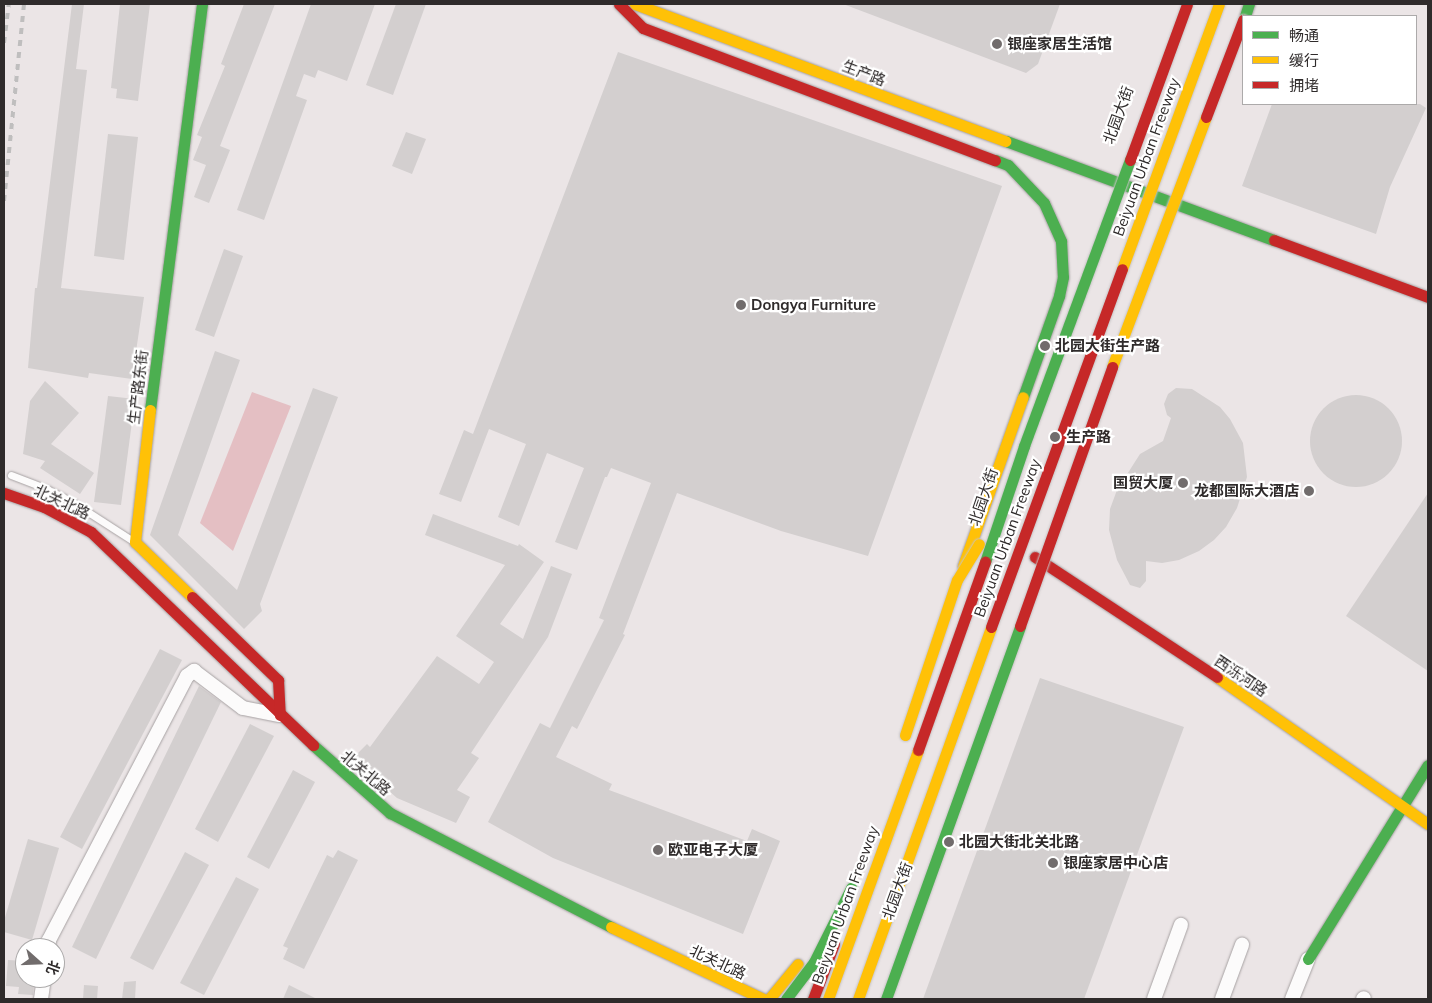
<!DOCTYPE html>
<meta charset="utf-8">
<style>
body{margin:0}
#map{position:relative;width:1432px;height:1003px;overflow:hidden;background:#ebe5e6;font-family:Mulish,"Noto Sans SC",sans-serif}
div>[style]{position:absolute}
.green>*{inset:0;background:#e4bfc3}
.building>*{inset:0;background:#d3cfcf}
.round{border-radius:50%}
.roads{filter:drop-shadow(0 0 1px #a7a2a3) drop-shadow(0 0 1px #a7a2a3)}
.lane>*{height:7px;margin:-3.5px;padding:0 3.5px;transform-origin:3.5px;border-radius:3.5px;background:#fcfbfb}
.street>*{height:14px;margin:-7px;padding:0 7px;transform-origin:7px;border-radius:7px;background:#fcfbfb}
.fast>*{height:11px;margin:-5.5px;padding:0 5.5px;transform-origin:5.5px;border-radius:5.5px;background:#4caf50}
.slow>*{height:11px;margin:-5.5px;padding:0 5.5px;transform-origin:5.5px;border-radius:5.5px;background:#ffc107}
.jam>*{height:11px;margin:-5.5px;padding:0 5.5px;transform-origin:5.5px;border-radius:5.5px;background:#c62828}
.rail>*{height:4px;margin-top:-2px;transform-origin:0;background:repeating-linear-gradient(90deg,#bfbebe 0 6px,transparent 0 12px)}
.bridges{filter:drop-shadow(0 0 1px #c6c3c4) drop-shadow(0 0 1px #c6c3c4)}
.fast-bridge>*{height:11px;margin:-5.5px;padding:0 5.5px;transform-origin:5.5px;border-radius:5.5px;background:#4caf50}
.slow-bridge>*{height:11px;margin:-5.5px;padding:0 5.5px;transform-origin:5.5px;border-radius:5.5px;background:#ffc107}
.jam-bridge>*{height:11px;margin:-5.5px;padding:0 5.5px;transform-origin:5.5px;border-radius:5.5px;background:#c62828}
.dots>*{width:14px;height:14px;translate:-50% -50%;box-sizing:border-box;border:2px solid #fff;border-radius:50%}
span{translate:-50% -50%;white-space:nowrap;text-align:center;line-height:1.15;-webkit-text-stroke:4.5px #fff;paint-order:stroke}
.poi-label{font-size:15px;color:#2f2b2b;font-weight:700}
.left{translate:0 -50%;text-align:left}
.right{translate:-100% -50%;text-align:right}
.street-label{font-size:15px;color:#2f2b2b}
.frame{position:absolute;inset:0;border:5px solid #2f2b2b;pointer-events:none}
.legend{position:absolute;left:1242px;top:15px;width:175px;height:90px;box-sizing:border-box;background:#fff;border:1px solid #acaaaa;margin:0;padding:6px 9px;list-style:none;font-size:15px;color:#2f2b2b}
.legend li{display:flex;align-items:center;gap:10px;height:25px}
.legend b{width:25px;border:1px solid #acaaaa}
.north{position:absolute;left:15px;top:938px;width:50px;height:50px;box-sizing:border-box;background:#fff;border:1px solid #acaaaa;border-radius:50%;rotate:110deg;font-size:14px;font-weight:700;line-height:20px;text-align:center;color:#2f2b2b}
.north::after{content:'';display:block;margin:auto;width:18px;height:22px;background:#716c6c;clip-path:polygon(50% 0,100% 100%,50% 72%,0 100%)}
</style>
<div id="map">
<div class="green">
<div style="clip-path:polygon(252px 392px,291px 406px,233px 551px,200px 523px)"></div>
</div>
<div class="building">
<div style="clip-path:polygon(72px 4px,84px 4px,76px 69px,87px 70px,61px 288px,144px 297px,132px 379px,89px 373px,88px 378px,28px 368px,35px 288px,37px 288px)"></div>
<div style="clip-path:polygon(120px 4px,150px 4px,138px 101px,116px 98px,117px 89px,111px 88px)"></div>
<div style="clip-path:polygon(244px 4px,275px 4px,220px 146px,230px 150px,209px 203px,194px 197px,206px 165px,193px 160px,202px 137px,197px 135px,225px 66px,221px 64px)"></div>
<div style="clip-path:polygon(311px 4px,375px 4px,347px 81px,318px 70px,315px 78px,304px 74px,296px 96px,307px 100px,264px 220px,237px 210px)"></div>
<div style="clip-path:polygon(396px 4px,426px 4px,393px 95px,366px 85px)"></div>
<div style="clip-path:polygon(843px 4px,1060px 4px,1038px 64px,1026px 73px)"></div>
<div style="clip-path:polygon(618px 52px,1002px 186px,868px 556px,781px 531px,677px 493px,623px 634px,625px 635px,577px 729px,572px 726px,556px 757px,612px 784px,609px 790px,747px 841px,752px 829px,780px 841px,743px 934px,553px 858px,488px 822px,540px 723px,550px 728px,604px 620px,599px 618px,651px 483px,611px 468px,607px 477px,605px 477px,577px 550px,555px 542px,584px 468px,547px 453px,519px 526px,498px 517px,526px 444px,489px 429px,461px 502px,439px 494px,464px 430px,473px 434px)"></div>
<div style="clip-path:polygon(1272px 104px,1420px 104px,1426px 108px,1390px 187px,1376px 234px,1242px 186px)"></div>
<div style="clip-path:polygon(406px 132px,426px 139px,412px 174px,392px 166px)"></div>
<div style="clip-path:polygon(108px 134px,138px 137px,124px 260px,94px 256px)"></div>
<div style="clip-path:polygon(224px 249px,243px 256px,214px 337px,195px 330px)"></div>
<div style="clip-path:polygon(215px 351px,240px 360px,178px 535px,237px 590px,313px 388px,338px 397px,260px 604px,262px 611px,244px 629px,150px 535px)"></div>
<div style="clip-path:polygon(45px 381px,79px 413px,51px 444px,94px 473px,80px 494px,40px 468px,45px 461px,23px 454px,30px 401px)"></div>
<div style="clip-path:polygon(1176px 388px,1192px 389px,1220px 407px,1230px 419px,1243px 443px,1247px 477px,1237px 508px,1226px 527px,1214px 540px,1199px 551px,1179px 560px,1162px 563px,1146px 561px,1146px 581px,1140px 588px,1130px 585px,1117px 560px,1109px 530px,1110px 509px,1117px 490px,1140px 454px,1163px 441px,1171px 418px,1167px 415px,1164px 404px,1168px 394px)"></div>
<div class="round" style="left:1310px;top:395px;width:92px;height:92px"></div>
<div style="clip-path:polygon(108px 396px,135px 399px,121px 505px,94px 502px)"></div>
<div style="clip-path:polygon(1428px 493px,1428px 671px,1346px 616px)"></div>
<div style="clip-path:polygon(433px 514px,518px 546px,519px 544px,544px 562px,500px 624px,523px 639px,551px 566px,572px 574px,548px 637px,471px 753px,479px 758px,457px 790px,470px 797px,456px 823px,397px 798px,352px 759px,367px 744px,370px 747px,437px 656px,479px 684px,494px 662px,456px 636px,505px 565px,425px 535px)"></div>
<div style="clip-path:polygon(160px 649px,182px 660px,82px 849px,60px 837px)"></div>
<div style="clip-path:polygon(1040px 678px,1184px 727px,1084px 999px,923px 999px)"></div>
<div style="clip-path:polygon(199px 686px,221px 702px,96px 959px,72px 947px)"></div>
<div style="clip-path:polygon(250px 724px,274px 736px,218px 842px,195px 829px)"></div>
<div style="clip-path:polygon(293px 770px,315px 782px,269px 869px,247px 857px)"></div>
<div style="clip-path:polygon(28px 839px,59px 848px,32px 940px,4px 932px,4px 921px)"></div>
<div style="clip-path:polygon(338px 850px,358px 860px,304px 969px,283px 959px,288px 948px,283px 946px,327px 855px,333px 858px)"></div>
<div style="clip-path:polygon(185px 852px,209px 865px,153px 970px,130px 958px)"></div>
<div style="clip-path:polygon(236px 877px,259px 889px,204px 995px,180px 983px)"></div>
<div style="clip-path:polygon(8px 960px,25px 961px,25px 981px,34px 981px,33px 995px,18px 994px,19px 987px,6px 986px)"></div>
<div style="clip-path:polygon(136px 981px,135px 999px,122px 999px,124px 982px)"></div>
<div style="clip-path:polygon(84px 985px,98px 986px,97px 999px,83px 999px)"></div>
<div style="clip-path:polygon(289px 985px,317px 999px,283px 999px)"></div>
</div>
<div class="roads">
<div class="lane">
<div style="left:11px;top:475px;width:39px;rotate:21deg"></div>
<div style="left:47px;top:489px;width:30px;rotate:27deg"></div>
<div style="left:74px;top:503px;width:70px;rotate:32.8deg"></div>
</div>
<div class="street">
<div style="left:48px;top:948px;width:8px;rotate:-83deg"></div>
<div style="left:49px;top:940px;width:298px;rotate:-62.4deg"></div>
<div style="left:187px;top:676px;width:9px;rotate:-36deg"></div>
<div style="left:194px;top:671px;width:61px;rotate:37.1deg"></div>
<div style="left:243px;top:708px;width:37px;rotate:11deg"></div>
<div style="left:41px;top:999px;width:21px;rotate:-82deg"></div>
<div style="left:1154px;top:999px;width:79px;rotate:-70deg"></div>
<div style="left:1222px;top:999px;width:58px;rotate:-69.7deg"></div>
<div style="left:1292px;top:999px;width:43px;rotate:-68.2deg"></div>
<div style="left:1363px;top:999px;width:1px;rotate:-45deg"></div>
</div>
<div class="fast">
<div style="left:1245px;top:16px;width:13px;rotate:-72deg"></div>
<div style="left:1006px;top:141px;width:286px;rotate:20.3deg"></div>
<div style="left:995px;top:160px;width:14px;rotate:21deg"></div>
<div style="left:1008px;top:165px;width:52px;rotate:46.5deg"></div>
<div style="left:1044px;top:203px;width:42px;rotate:65.9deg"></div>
<div style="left:1061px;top:241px;width:36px;rotate:87deg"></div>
<div style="left:1063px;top:277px;width:19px;rotate:102deg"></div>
<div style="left:1059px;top:296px;width:107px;rotate:109.6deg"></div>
<div style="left:150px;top:410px;width:409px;rotate:-82.7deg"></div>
<div style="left:313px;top:745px;width:103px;rotate:41.4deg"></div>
<div style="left:390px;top:813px;width:249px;rotate:27.3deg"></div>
<div style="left:1308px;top:959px;width:228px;rotate:-58.3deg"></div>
</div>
<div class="slow">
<div style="left:635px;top:4px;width:395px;rotate:20.3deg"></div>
<div style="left:150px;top:410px;width:133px;rotate:96.5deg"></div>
<div style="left:135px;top:542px;width:79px;rotate:44deg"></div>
<div style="left:963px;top:566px;width:179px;rotate:-70.5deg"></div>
<div style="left:1217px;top:677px;width:257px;rotate:34.9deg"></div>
<div style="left:611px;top:927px;width:168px;rotate:25.3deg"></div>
<div style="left:769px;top:999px;width:45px;rotate:-50.4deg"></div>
</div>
<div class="jam">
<div style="left:619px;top:4px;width:34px;rotate:45deg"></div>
<div style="left:643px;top:28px;width:376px;rotate:20.6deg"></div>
<div style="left:1274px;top:240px;width:164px;rotate:20.3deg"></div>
<div style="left:4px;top:493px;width:42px;rotate:19.3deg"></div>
<div style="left:44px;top:507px;width:53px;rotate:28deg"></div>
<div style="left:91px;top:532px;width:308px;rotate:43.8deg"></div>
<div style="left:1035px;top:557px;width:218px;rotate:33.4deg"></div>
<div style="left:192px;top:597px;width:120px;rotate:44deg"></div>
<div style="left:278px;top:680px;width:35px;rotate:87deg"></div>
<div style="left:813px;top:999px;width:59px;rotate:-69.1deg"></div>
</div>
</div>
<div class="rail">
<div style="left:4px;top:43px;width:39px;rotate:-83deg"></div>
<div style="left:4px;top:201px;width:198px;rotate:-84.2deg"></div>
</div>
<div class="bridges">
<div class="fast-bridge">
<div style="left:985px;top:562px;width:122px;rotate:-71.4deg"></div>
<div style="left:1024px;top:446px;width:305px;rotate:-69.7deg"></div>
<div style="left:786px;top:999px;width:46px;rotate:-52.9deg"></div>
<div style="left:814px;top:962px;width:83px;rotate:-63.4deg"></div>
<div style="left:886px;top:999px;width:396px;rotate:-70.2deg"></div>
</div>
<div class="slow-bridge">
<div style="left:1122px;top:269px;width:282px;rotate:-69.9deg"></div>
<div style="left:1112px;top:367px;width:267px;rotate:-69.4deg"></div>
<div style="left:905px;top:735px;width:163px;rotate:-71.5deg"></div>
<div style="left:957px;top:580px;width:42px;rotate:-58.6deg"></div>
<div style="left:828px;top:999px;width:265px;rotate:-70.1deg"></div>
<div style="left:858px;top:999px;width:395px;rotate:-70.3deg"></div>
</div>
<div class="jam-bridge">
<div style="left:1206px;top:117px;width:104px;rotate:-69.1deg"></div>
<div style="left:1130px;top:160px;width:166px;rotate:-69.9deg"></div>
<div style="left:1020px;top:626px;width:275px;rotate:-70.4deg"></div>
<div style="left:991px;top:627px;width:381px;rotate:-69.9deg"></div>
<div style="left:918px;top:750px;width:200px;rotate:-70.4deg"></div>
</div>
</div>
<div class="dots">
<div style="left:997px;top:44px;background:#716c6c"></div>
<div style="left:741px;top:305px;background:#716c6c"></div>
<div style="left:1045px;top:346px;background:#716c6c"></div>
<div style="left:1055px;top:437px;background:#716c6c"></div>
<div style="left:1183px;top:483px;background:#716c6c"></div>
<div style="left:1309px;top:491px;background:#716c6c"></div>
<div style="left:949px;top:842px;background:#716c6c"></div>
<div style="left:658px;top:850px;background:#716c6c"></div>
<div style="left:1053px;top:863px;background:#716c6c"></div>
</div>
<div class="poi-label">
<span class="left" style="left:1007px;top:44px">银座家居生活馆</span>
<span class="left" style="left:751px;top:305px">Dongya Furniture</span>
<span class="left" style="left:1055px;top:346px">北园大街生产路</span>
<span class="left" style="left:1066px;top:437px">生产路</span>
<span class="right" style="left:1173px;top:483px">国贸大厦</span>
<span class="right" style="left:1299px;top:491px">龙都国际大酒店</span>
<span class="left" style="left:959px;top:842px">北园大街北关北路</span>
<span class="left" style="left:668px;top:850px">欧亚电子大厦</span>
<span class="left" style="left:1063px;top:863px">银座家居中心店</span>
</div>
<div class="street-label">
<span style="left:864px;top:73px;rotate:21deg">生产路</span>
<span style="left:1118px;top:115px;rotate:-70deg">北园大街</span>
<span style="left:1146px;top:157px;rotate:-70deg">Beiyuan Urban Freeway</span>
<span style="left:138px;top:387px;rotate:-83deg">生产路东街</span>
<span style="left:983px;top:497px;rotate:-71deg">北园大街</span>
<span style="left:62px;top:502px;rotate:25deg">北关北路</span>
<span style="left:1007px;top:538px;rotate:-70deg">Beiyuan Urban Freeway</span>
<span style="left:1241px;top:676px;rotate:34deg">西泺河路</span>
<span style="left:366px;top:773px;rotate:40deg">北关北路</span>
<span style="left:897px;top:891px;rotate:-70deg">北园大街</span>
<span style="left:845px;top:905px;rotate:-70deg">Beiyuan Urban Freeway</span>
<span style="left:718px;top:962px;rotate:25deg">北关北路</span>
</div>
<div class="frame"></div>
<ul class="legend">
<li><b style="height:6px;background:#4caf50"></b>畅通</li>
<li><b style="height:6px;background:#ffc107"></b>缓行</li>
<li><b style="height:6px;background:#c62828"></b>拥堵</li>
</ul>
<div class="north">北</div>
</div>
